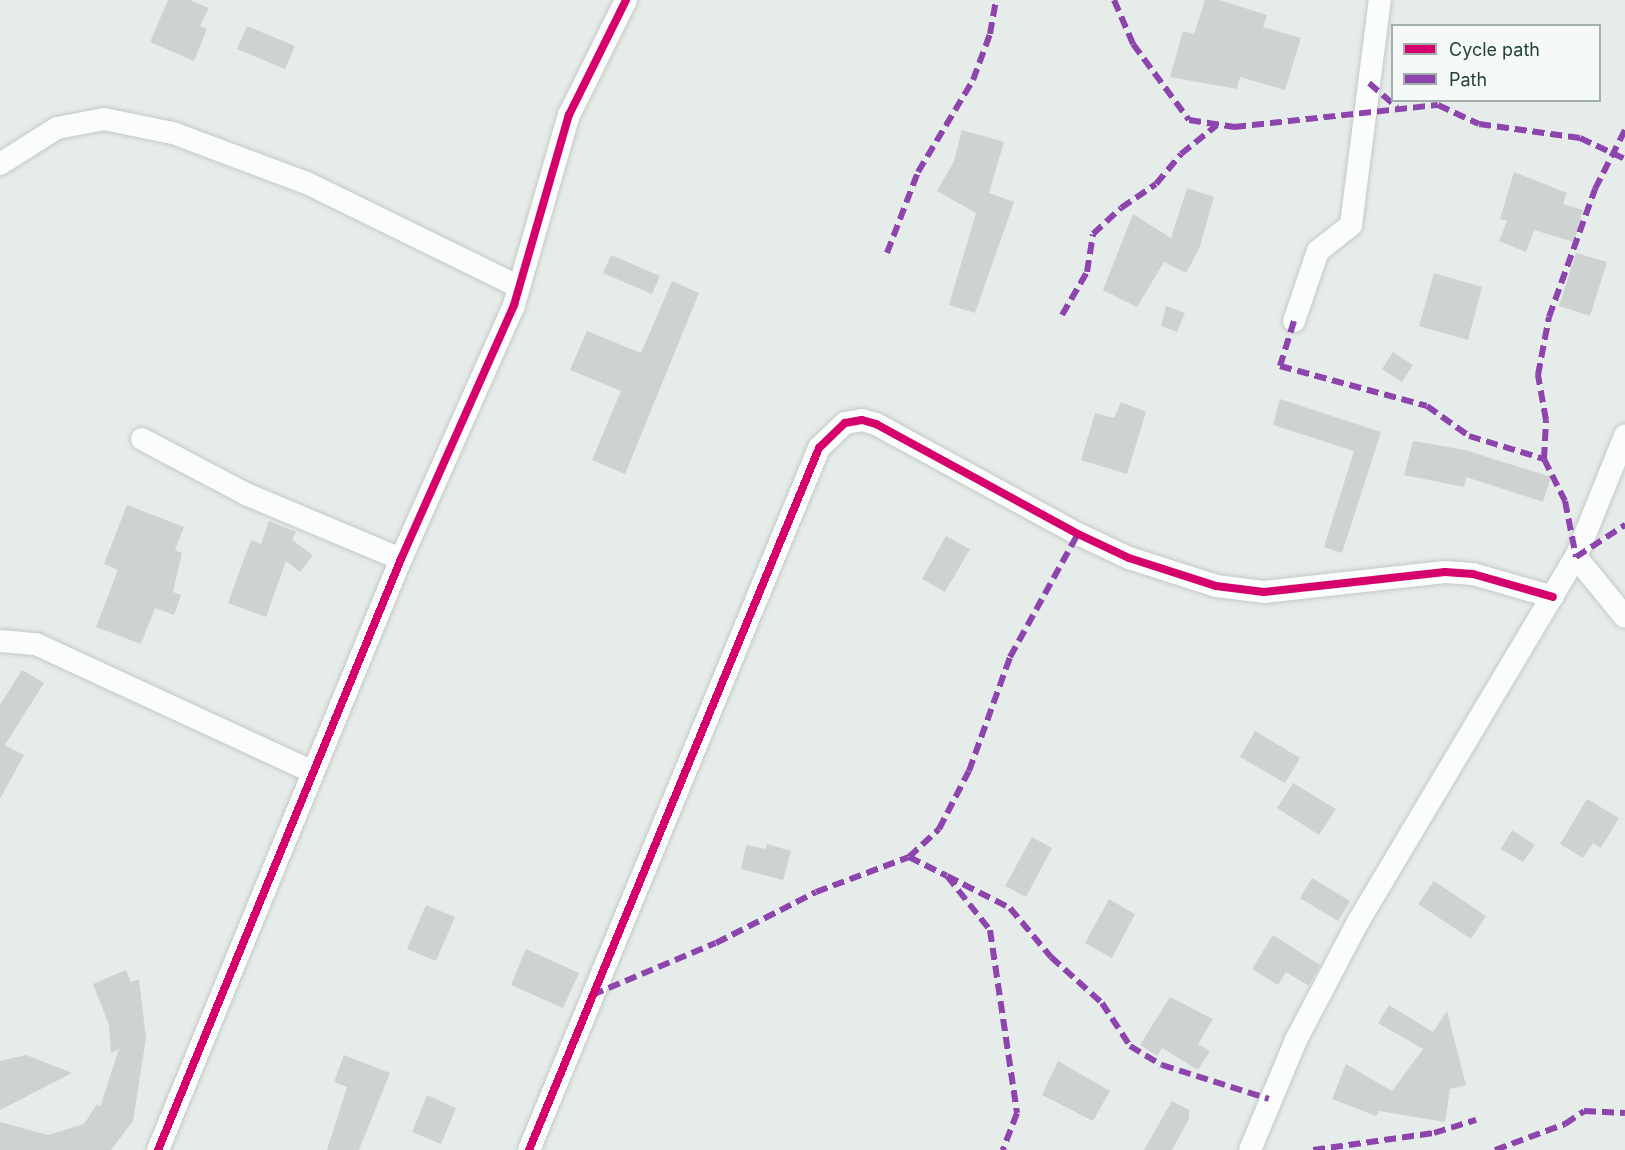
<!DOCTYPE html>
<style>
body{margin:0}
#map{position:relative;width:1625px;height:1150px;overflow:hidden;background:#e6ece9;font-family:Inter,sans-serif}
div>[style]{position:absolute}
.building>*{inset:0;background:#cdd3d1}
.roads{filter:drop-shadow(0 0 2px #c3c9c6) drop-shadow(0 0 2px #c3c9c6)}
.minor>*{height:22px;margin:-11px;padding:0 11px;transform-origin:11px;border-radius:11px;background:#fbfcfc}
.quiet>*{height:6px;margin-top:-3px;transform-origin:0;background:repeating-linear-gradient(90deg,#8e44ad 0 12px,transparent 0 18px)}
.cycleway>*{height:8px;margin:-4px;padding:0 4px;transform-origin:4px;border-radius:4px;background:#d6006c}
span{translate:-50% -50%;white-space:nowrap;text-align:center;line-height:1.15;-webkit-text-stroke:4.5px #f5faf8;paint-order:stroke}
.legend{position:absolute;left:1391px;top:24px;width:210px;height:78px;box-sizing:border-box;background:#f5faf8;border:2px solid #a1b0ac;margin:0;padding:8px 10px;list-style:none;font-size:18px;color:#234139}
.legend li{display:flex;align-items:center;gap:12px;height:30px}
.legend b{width:30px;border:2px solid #a1b0ac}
</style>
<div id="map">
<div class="building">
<div style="clip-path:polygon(168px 0,190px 0,209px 8px,200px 26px,207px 29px,194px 61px,150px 42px)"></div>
<div style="clip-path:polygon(1205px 0,1219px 0,1267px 15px,1263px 27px,1301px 38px,1285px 90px,1240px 77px,1237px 89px,1170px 77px,1183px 31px,1194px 34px)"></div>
<div style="clip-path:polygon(247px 26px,295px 46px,285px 69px,237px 49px)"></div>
<div style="clip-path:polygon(962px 130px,1004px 142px,989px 193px,1014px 202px,975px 313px,949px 305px,976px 213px,937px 191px,954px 161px)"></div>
<div style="clip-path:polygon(1514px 172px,1567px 193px,1563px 204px,1583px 210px,1574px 242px,1534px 230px,1526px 252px,1499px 241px,1507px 221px,1500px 219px)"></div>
<div style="clip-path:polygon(1187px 188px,1214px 197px,1199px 249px,1186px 273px,1164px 262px,1137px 307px,1103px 290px,1133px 214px,1171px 238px)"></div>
<div style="clip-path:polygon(1576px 253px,1607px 262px,1590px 316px,1559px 306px)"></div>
<div style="clip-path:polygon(611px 255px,660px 276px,652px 294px,603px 273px)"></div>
<div style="clip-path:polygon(1434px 273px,1482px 287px,1468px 340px,1419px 326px)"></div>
<div style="clip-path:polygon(672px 281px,699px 293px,625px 474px,592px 460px,621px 391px,570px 370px,587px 331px,641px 353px)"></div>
<div style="clip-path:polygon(1166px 306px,1185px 313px,1177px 332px,1161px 326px)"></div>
<div style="clip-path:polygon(1393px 352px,1413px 365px,1402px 382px,1382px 369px)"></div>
<div style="clip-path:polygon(1280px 399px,1381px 432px,1342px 553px,1324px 547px,1354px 451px,1273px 425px)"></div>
<div style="clip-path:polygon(1121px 402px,1146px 412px,1127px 474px,1081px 460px,1095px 413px,1114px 418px)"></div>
<div style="clip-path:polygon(1413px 441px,1465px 450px,1551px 477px,1543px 502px,1466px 477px,1464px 487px,1404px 475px)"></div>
<div style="clip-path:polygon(127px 505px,184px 527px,175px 550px,182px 553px,173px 592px,181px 595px,174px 615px,155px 608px,141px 644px,96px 627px,118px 570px,104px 564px)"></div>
<div style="clip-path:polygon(269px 521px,296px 532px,292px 540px,313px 555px,300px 572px,286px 561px,266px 617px,228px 603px,251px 540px,261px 544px)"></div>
<div style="clip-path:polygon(946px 536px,970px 549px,945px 592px,922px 579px)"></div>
<div style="clip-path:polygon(22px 670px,44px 683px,5px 745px,24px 755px,0 799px,0 705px)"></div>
<div style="clip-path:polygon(1255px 731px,1300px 758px,1285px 783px,1240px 757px)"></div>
<div style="clip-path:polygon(1293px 783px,1336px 809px,1319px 835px,1277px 808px)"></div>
<div style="clip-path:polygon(1587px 799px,1619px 818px,1601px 848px,1593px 843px,1583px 858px,1560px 844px)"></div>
<div style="clip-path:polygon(1512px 830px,1535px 845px,1523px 862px,1501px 849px)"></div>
<div style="clip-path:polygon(1032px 837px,1052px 848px,1026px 897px,1005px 886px)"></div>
<div style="clip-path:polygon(767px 844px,791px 851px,783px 880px,741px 869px,746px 845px,766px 849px)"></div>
<div style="clip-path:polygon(1312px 878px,1350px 901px,1338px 921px,1300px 898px)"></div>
<div style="clip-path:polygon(1434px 881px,1486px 916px,1471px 939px,1418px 904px)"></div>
<div style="clip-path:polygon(1109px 899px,1135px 914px,1112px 958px,1085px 943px)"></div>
<div style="clip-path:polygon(426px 905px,455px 917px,436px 961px,407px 949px)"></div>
<div style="clip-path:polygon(1273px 935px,1320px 965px,1309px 986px,1286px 972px,1278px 985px,1252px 969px)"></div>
<div style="clip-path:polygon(526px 949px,579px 973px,563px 1008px,511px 985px)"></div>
<div style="clip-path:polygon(126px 970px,131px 982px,139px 979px,146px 1038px,133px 1121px,111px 1150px,0 1150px,0 1122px,48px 1135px,84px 1124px,97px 1104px,100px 1107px,119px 1049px,111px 1053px,109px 1025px,93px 984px)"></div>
<div style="clip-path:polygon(1170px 997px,1213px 1019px,1198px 1044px,1210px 1051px,1198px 1070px,1162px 1048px,1157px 1056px,1140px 1045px)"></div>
<div style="clip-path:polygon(1389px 1005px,1433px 1032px,1447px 1011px,1466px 1085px,1450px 1089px,1445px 1122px,1379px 1111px,1376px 1116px,1332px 1099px,1346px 1064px,1392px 1091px,1423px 1049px,1378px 1023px)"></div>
<div style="clip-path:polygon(26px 1055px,72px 1073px,0 1110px,0 1061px)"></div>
<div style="clip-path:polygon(344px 1055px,390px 1073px,359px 1150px,327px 1150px,347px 1087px,334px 1082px)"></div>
<div style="clip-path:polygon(1058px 1061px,1110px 1091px,1093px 1121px,1042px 1095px)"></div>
<div style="clip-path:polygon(427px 1095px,456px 1108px,441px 1144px,412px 1132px)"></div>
<div style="clip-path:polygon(1172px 1101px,1189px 1110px,1189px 1119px,1172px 1150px,1144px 1150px)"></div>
</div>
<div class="roads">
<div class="minor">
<div style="left:0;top:164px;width:67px;rotate:-32.3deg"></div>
<div style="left:57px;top:128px;width:48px;rotate:-10.8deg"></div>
<div style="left:104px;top:119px;width:70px;rotate:11.5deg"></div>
<div style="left:173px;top:133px;width:143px;rotate:20.5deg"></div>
<div style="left:307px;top:183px;width:236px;rotate:26.1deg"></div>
<div style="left:1294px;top:321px;width:74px;rotate:-71.1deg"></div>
<div style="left:1318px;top:251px;width:42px;rotate:-38.2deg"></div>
<div style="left:1351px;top:225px;width:227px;rotate:-82.7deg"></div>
<div style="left:142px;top:439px;width:118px;rotate:27.9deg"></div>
<div style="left:246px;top:494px;width:168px;rotate:22.8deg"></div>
<div style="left:1576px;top:557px;width:77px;rotate:50.8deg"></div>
<div style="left:0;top:641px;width:36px;rotate:5deg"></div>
<div style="left:36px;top:644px;width:305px;rotate:24.8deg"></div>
<div style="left:158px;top:1150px;width:639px;rotate:-67.65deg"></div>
<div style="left:401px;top:559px;width:278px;rotate:-66deg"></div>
<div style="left:514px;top:305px;width:198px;rotate:-73.9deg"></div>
<div style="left:569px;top:115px;width:128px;rotate:-63.6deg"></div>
<div style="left:529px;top:1150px;width:760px;rotate:-67.55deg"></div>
<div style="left:819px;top:448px;width:36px;rotate:-44deg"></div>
<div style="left:845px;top:423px;width:17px;rotate:-10deg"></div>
<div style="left:862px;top:420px;width:15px;rotate:16deg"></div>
<div style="left:876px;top:424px;width:230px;rotate:28.6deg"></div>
<div style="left:1078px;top:534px;width:56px;rotate:25.2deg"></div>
<div style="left:1129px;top:558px;width:91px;rotate:17.8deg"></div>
<div style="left:1216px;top:586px;width:48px;rotate:7.1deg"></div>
<div style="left:1264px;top:592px;width:182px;rotate:-6.3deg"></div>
<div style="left:1445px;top:572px;width:28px;rotate:4deg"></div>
<div style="left:1473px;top:574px;width:83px;rotate:16deg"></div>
<div style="left:1250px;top:1150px;width:119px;rotate:-67.3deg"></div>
<div style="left:1296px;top:1040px;width:133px;rotate:-62.3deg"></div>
<div style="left:1358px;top:922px;width:425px;rotate:-59.2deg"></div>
<div style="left:1576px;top:557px;width:131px;rotate:-68deg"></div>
</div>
</div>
<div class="quiet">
<div style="left:1114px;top:0;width:48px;rotate:66.6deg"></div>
<div style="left:1133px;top:44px;width:94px;rotate:53.6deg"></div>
<div style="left:1189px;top:120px;width:46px;rotate:8.8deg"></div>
<div style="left:1234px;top:127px;width:205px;rotate:-6.2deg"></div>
<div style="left:1438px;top:105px;width:45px;rotate:24.9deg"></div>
<div style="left:1479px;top:124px;width:102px;rotate:7.9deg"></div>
<div style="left:1580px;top:138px;width:50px;rotate:25deg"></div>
<div style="left:1369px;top:83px;width:37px;rotate:41deg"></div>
<div style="left:887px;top:253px;width:87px;rotate:-69.1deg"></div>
<div style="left:918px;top:172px;width:107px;rotate:-59.1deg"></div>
<div style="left:973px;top:80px;width:49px;rotate:-69.7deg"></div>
<div style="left:990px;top:34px;width:35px;rotate:-80deg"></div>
<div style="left:1062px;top:315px;width:50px;rotate:-59.8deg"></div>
<div style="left:1087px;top:272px;width:38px;rotate:-81deg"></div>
<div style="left:1093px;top:234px;width:38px;rotate:-43deg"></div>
<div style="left:1121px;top:208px;width:42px;rotate:-34.4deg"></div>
<div style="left:1156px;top:184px;width:39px;rotate:-50deg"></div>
<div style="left:1181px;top:154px;width:46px;rotate:-38.9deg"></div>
<div style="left:1294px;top:321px;width:47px;rotate:107.3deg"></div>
<div style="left:1280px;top:366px;width:152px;rotate:15.2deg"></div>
<div style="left:1427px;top:406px;width:52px;rotate:35.5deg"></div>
<div style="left:1469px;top:436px;width:78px;rotate:17deg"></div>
<div style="left:1544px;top:459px;width:47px;rotate:63.4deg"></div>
<div style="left:1565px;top:501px;width:57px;rotate:78.9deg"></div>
<div style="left:1576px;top:557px;width:59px;rotate:-33.1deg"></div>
<div style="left:1544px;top:459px;width:39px;rotate:-87deg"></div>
<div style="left:1546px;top:420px;width:46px;rotate:-100.1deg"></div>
<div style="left:1538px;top:375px;width:59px;rotate:-79.3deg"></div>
<div style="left:1549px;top:317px;width:136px;rotate:-70.2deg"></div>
<div style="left:1595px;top:189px;width:66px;rotate:-63deg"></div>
<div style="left:909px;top:857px;width:42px;rotate:26.6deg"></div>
<div style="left:947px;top:876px;width:69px;rotate:51.5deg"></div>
<div style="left:990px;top:930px;width:185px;rotate:81.6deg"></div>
<div style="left:1017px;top:1113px;width:40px;rotate:111deg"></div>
<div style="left:947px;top:876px;width:71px;rotate:26.9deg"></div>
<div style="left:1010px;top:908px;width:64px;rotate:50.1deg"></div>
<div style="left:1051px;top:957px;width:69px;rotate:42deg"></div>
<div style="left:1102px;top:1003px;width:51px;rotate:56.9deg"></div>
<div style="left:1130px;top:1046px;width:37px;rotate:31deg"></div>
<div style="left:1162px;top:1065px;width:112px;rotate:17.6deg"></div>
<div style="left:592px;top:995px;width:134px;rotate:-22.8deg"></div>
<div style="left:716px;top:943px;width:112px;rotate:-27deg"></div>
<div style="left:816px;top:892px;width:99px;rotate:-20.6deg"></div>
<div style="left:909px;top:857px;width:41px;rotate:-43deg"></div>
<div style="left:939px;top:829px;width:65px;rotate:-62.7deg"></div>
<div style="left:969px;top:771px;width:121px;rotate:-70.2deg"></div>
<div style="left:1010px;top:657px;width:141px;rotate:-61.1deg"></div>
<div style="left:1313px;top:1150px;width:122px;rotate:-8deg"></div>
<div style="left:1434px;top:1133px;width:44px;rotate:-17.2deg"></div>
<div style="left:1495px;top:1150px;width:75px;rotate:-20.4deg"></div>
<div style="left:1565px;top:1124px;width:23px;rotate:-34deg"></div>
<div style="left:1584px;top:1111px;width:41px;rotate:2.8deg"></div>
</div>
<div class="cycleway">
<div style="left:158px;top:1150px;width:639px;rotate:-67.65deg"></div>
<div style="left:401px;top:559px;width:278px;rotate:-66deg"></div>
<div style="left:514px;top:305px;width:198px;rotate:-73.9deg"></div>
<div style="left:569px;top:115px;width:128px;rotate:-63.6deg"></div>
<div style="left:529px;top:1150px;width:760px;rotate:-67.55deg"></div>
<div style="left:819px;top:448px;width:36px;rotate:-44deg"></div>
<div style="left:845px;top:423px;width:17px;rotate:-10deg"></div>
<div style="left:862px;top:420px;width:15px;rotate:16deg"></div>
<div style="left:876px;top:424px;width:230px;rotate:28.6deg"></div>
<div style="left:1078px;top:534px;width:56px;rotate:25.2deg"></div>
<div style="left:1129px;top:558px;width:91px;rotate:17.8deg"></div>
<div style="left:1216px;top:586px;width:48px;rotate:7.1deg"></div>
<div style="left:1264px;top:592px;width:182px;rotate:-6.3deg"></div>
<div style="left:1445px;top:572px;width:28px;rotate:4deg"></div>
<div style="left:1473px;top:574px;width:83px;rotate:16deg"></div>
</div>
<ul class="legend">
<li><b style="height:8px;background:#d6006c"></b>Cycle path</li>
<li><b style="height:8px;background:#8e44ad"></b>Path</li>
</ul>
</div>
